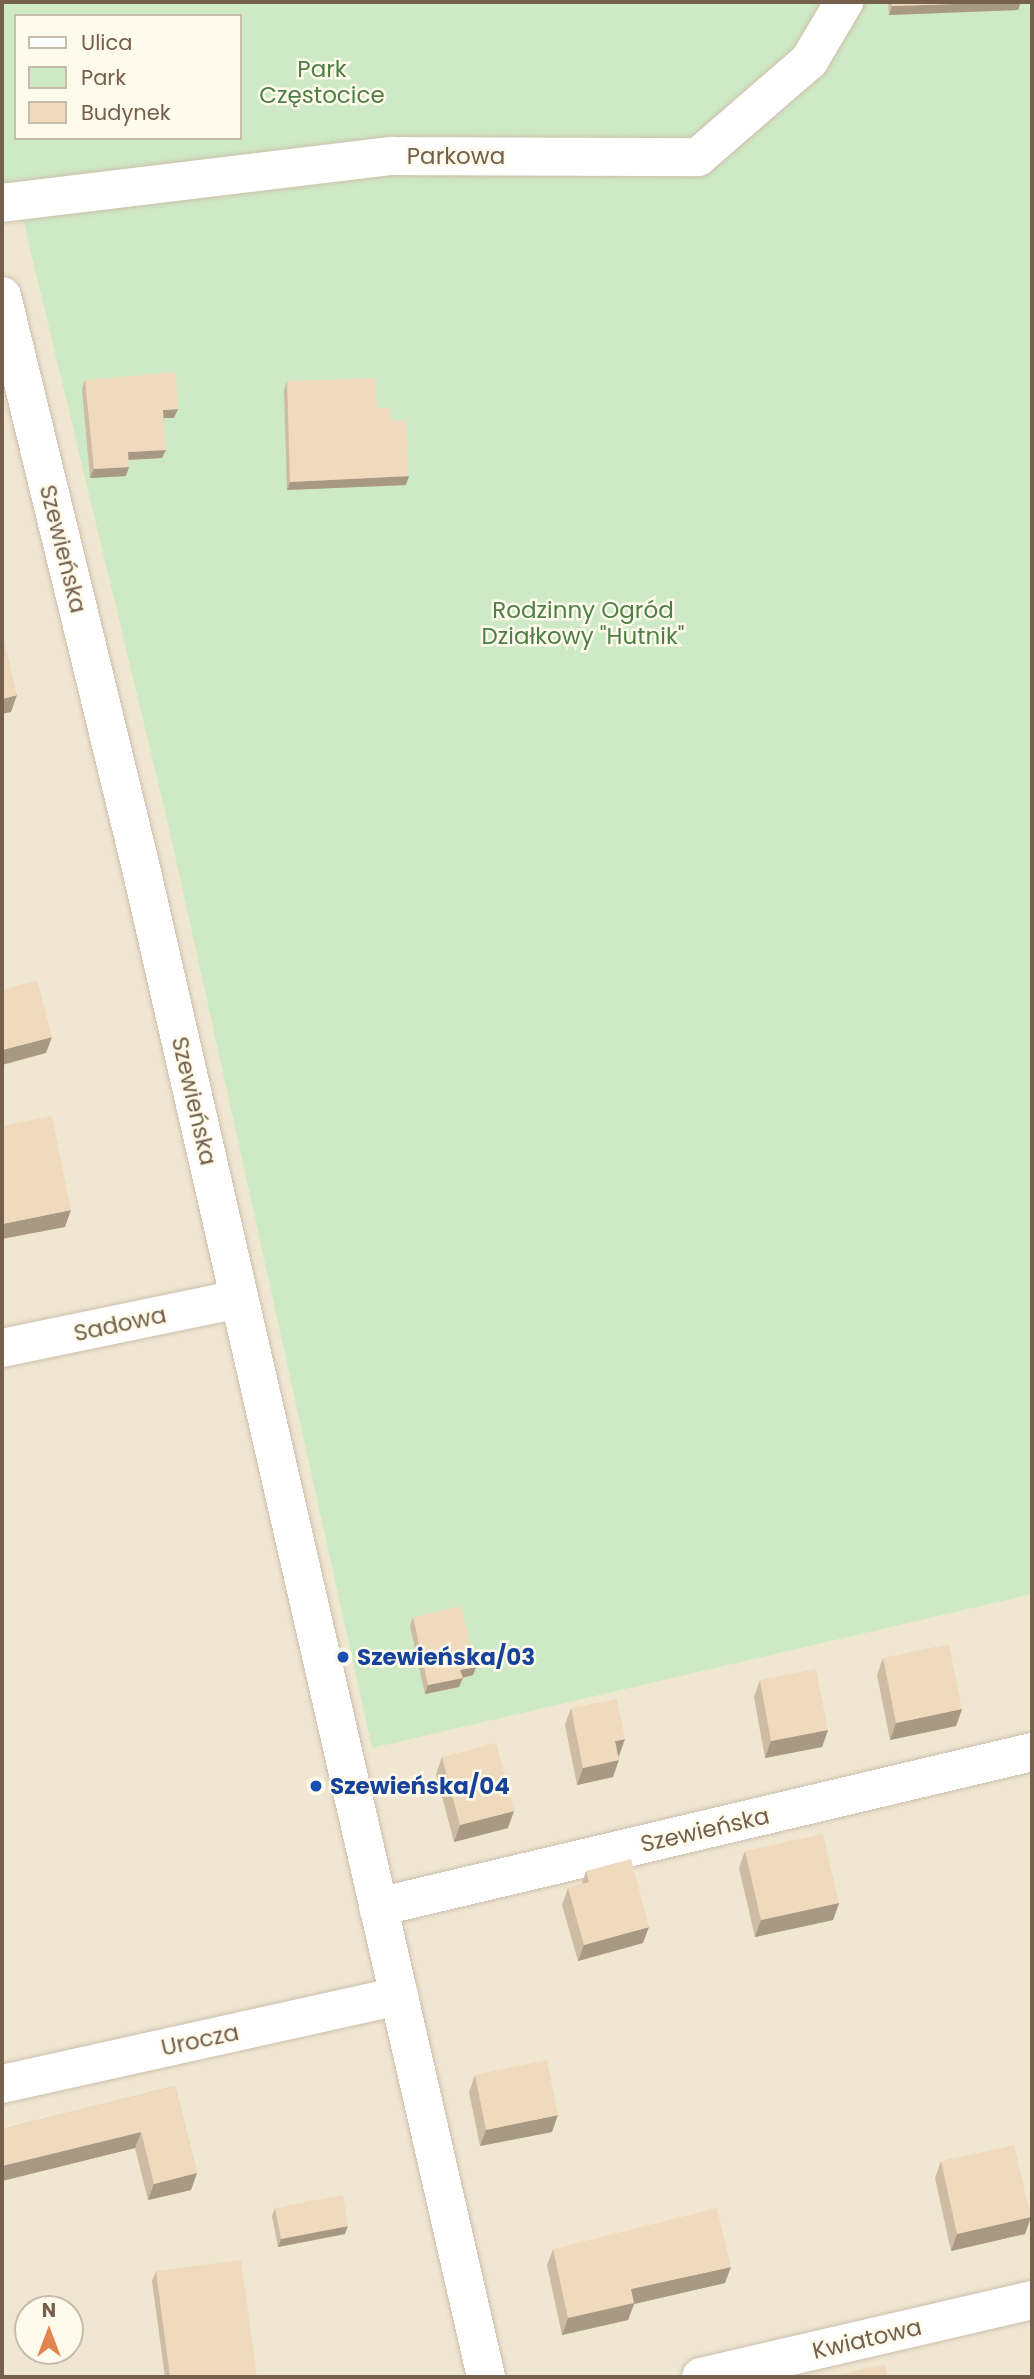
<!DOCTYPE html>
<meta charset="utf-8">
<style>
body{margin:0}
#map{position:relative;width:1034px;height:2379px;overflow:hidden;background:#fcf6e6;font-family:Poppins,sans-serif}
div>[style]{position:absolute}
.residential>*{inset:0;background:#f0e7d2}
.green>*{inset:0;background:#cee9c5}
.roads{filter:drop-shadow(0 0 2px #cdbfad) drop-shadow(0 0 2px #cdbfad)}
.minor>*{height:38px;margin:-19px;padding:0 19px;transform-origin:19px;border-radius:19px;background:#fff}
.wall>*{inset:0;background:#cebba3}
.shaded-wall>*{inset:0;background:#a89985}
.building>*{inset:0;background:#f0dabe}
.dots>*{width:19px;height:19px;translate:-50% -50%;box-sizing:border-box;border:4px solid #fefaec;border-radius:50%}
span{translate:-50% -50%;white-space:nowrap;text-align:center;line-height:1.15;-webkit-text-stroke:5px #fefaec;paint-order:stroke}
.park-label{font-size:23px;color:#4f7f46}
.street-label{font-size:23px;color:#74604c}
.transit-label{font-size:23px;color:#164399;font-weight:700}
.left{translate:0 -50%;text-align:left}
.frame{position:absolute;inset:0;border:4px solid #74604c;pointer-events:none}
.legend{position:absolute;left:14px;top:14px;width:228px;height:126px;box-sizing:border-box;background:#fefaec;border:2px solid #c7bcac;margin:0;padding:9px 12px;list-style:none;font-size:21px;color:#74604c}
.legend li{display:flex;align-items:center;gap:14px;height:35px}
.legend b{width:35px;border:2px solid #c7bcac}
.north{position:absolute;left:14px;top:2295px;width:70px;height:70px;box-sizing:border-box;background:#fefaec;border:2px solid #c7bcac;border-radius:50%;rotate:0deg;font-size:19px;font-weight:700;line-height:28px;text-align:center;color:#74604c}
.north::after{content:'';display:block;margin:auto;width:24px;height:32px;background:#e18650;clip-path:polygon(50% 0,100% 100%,50% 72%,0 100%)}
</style>
<div id="map">
<div class="residential">
<div style="clip-path:polygon(evenodd,2px 2px,1032px 2px,1032px 2377px,2px 2377px,2px 2px,16px 16px,240px 16px,240px 138px,16px 138px,16px 16px,2px 2px,28px 2309px,70px 2309px,70px 2351px,28px 2351px,28px 2309px)"></div>
</div>
<div class="green">
<div style="clip-path:polygon(evenodd,2px 2px,1032px 2px,1032px 1594px,372px 1748px,169px 828px,23px 219px,384px 174px,716px 168px,697px 157px,391px 156px,2px 203px,2px 2px,16px 16px,240px 16px,240px 138px,16px 138px,16px 16px)"></div>
</div>
<div class="roads">
<div class="minor">
<div style="left:2px;top:203px;width:392px;rotate:-6.9deg"></div>
<div style="left:391px;top:156px;width:307px;rotate:0.2deg"></div>
<div style="left:698px;top:157px;width:147px;rotate:-40.9deg"></div>
<div style="left:809px;top:61px;width:69px;rotate:-59.3deg"></div>
<div style="left:2px;top:296px;width:589px;rotate:76.34deg"></div>
<div style="left:141px;top:868px;width:1548px;rotate:77.12deg"></div>
<div style="left:2px;top:1348px;width:242px;rotate:-11.7deg"></div>
<div style="left:378px;top:1907px;width:672px;rotate:-13.33deg"></div>
<div style="left:2px;top:2084px;width:407px;rotate:-12.5deg"></div>
<div style="left:701px;top:2377px;width:340px;rotate:-13.1deg"></div>
</div>
</div>
<div class="wall">
<div style="clip-path:polygon(888px 2px,1021px 2px,1018px 10px,889px 15px)"></div>
<div style="clip-path:polygon(85px 380px,174px 418px,164px 418px,162px 458px,128px 460px,126px 476px,90px 478px,82px 389px)"></div>
<div style="clip-path:polygon(287px 381px,377px 408px,391px 421px,406px 485px,287px 490px,284px 390px)"></div>
<div style="clip-path:polygon(413px 1617px,476px 1667px,473px 1675px,462px 1678px,459px 1687px,425px 1694px,410px 1626px)"></div>
<div style="clip-path:polygon(883px 1658px,962px 1709px,956px 1726px,890px 1740px,877px 1675px)"></div>
<div style="clip-path:polygon(760px 1680px,828px 1730px,822px 1747px,765px 1758px,754px 1697px)"></div>
<div style="clip-path:polygon(571px 1708px,619px 1756px,613px 1777px,577px 1785px,565px 1725px)"></div>
<div style="clip-path:polygon(442px 1757px,508px 1828px,454px 1842px,436px 1774px)"></div>
<div style="clip-path:polygon(745px 1851px,839px 1903px,833px 1920px,755px 1937px,739px 1868px)"></div>
<div style="clip-path:polygon(586px 1871px,643px 1943px,578px 1961px,562px 1905px,568px 1888px,582px 1884px)"></div>
<div style="clip-path:polygon(475px 2075px,552px 2132px,480px 2146px,469px 2092px)"></div>
<div style="clip-path:polygon(175px 2086px,197px 2173px,191px 2190px,148px 2200px,135px 2148px,2px 2181px,2px 2129px)"></div>
<div style="clip-path:polygon(941px 2161px,1031px 2217px,1025px 2234px,951px 2251px,935px 2178px)"></div>
<div style="clip-path:polygon(275px 2208px,345px 2234px,278px 2247px,272px 2216px)"></div>
<div style="clip-path:polygon(553px 2249px,725px 2283px,634px 2304px,628px 2320px,562px 2335px,547px 2265px)"></div>
<div style="clip-path:polygon(156px 2271px,257px 2377px,165px 2377px,152px 2281px)"></div>
</div>
<div class="shaded-wall">
<div style="clip-path:polygon(1021px 2px,1018px 10px,889px 15px,892px 6px)"></div>
<div style="clip-path:polygon(178px 409px,174px 418px,160px 418px,163px 410px)"></div>
<div style="clip-path:polygon(166px 450px,162px 458px,124px 460px,128px 452px)"></div>
<div style="clip-path:polygon(129px 467px,126px 476px,90px 478px,94px 469px)"></div>
<div style="clip-path:polygon(409px 476px,406px 485px,287px 490px,290px 482px)"></div>
<div style="clip-path:polygon(17px 695px,11px 712px,2px 714px,2px 699px)"></div>
<div style="clip-path:polygon(52px 1037px,46px 1053px,2px 1065px,2px 1050px)"></div>
<div style="clip-path:polygon(71px 1210px,65px 1227px,2px 1239px,2px 1224px)"></div>
<div style="clip-path:polygon(476px 1667px,473px 1675px,457px 1679px,460px 1670px)"></div>
<div style="clip-path:polygon(463px 1678px,459px 1687px,425px 1694px,428px 1685px)"></div>
<div style="clip-path:polygon(962px 1709px,956px 1726px,890px 1740px,896px 1723px)"></div>
<div style="clip-path:polygon(828px 1730px,822px 1747px,765px 1758px,771px 1741px)"></div>
<div style="clip-path:polygon(625px 1739px,619px 1756px,609px 1758px,615px 1741px)"></div>
<div style="clip-path:polygon(619px 1760px,613px 1777px,577px 1785px,583px 1768px)"></div>
<div style="clip-path:polygon(514px 1811px,508px 1828px,454px 1842px,460px 1825px)"></div>
<div style="clip-path:polygon(839px 1903px,833px 1920px,755px 1937px,761px 1920px)"></div>
<div style="clip-path:polygon(649px 1927px,643px 1943px,578px 1961px,584px 1945px)"></div>
<div style="clip-path:polygon(558px 2115px,552px 2132px,480px 2146px,486px 2130px)"></div>
<div style="clip-path:polygon(141px 2132px,135px 2148px,2px 2181px,2px 2166px)"></div>
<div style="clip-path:polygon(197px 2173px,191px 2190px,148px 2200px,154px 2184px)"></div>
<div style="clip-path:polygon(1031px 2217px,1025px 2234px,951px 2251px,957px 2234px)"></div>
<div style="clip-path:polygon(348px 2226px,345px 2234px,278px 2247px,281px 2239px)"></div>
<div style="clip-path:polygon(731px 2267px,725px 2283px,634px 2304px,628px 2320px,562px 2335px,568px 2318px,631px 2289px)"></div>
</div>
<div class="building">
<div style="clip-path:polygon(892px 2px,1018px 2px,892px 6px)"></div>
<div style="clip-path:polygon(176px 372px,178px 409px,163px 410px,166px 450px,128px 452px,129px 467px,94px 469px,85px 380px)"></div>
<div style="clip-path:polygon(376px 378px,377px 408px,390px 407px,391px 421px,406px 420px,409px 476px,290px 482px,287px 381px)"></div>
<div style="clip-path:polygon(2px 631px,17px 695px,2px 699px)"></div>
<div style="clip-path:polygon(37px 980px,52px 1037px,2px 1050px,2px 990px)"></div>
<div style="clip-path:polygon(52px 1116px,71px 1210px,2px 1224px,2px 1126px)"></div>
<div style="clip-path:polygon(461px 1606px,476px 1667px,460px 1670px,463px 1678px,428px 1685px,413px 1617px)"></div>
<div style="clip-path:polygon(949px 1644px,962px 1709px,896px 1723px,883px 1658px)"></div>
<div style="clip-path:polygon(816px 1669px,828px 1730px,771px 1741px,760px 1680px)"></div>
<div style="clip-path:polygon(617px 1699px,625px 1739px,615px 1741px,619px 1760px,583px 1768px,571px 1708px)"></div>
<div style="clip-path:polygon(496px 1743px,514px 1811px,460px 1825px,442px 1757px)"></div>
<div style="clip-path:polygon(823px 1834px,839px 1903px,761px 1920px,745px 1851px)"></div>
<div style="clip-path:polygon(631px 1859px,649px 1927px,584px 1945px,568px 1888px,589px 1882px,586px 1871px)"></div>
<div style="clip-path:polygon(547px 2060px,558px 2115px,486px 2130px,475px 2075px)"></div>
<div style="clip-path:polygon(175px 2086px,197px 2173px,154px 2184px,141px 2132px,2px 2166px,2px 2129px)"></div>
<div style="clip-path:polygon(1014px 2145px,1031px 2217px,957px 2234px,941px 2161px)"></div>
<div style="clip-path:polygon(343px 2195px,348px 2226px,281px 2239px,275px 2208px)"></div>
<div style="clip-path:polygon(717px 2208px,731px 2267px,631px 2289px,634px 2303px,568px 2318px,553px 2249px)"></div>
<div style="clip-path:polygon(241px 2260px,257px 2377px,170px 2377px,156px 2271px)"></div>
<div style="clip-path:polygon(885px 2364px,888px 2377px,829px 2377px)"></div>
</div>
<div class="dots">
<div style="left:343px;top:1657px;background:#1a4fb4"></div>
<div style="left:316px;top:1786px;background:#1a4fb4"></div>
</div>
<div class="park-label">
<span style="left:322px;top:82px">Park<br>Częstocice</span>
<span style="left:583px;top:623px">Rodzinny Ogród<br>Działkowy "Hutnik"</span>
</div>
<div class="street-label">
<span style="left:456px;top:156px">Parkowa</span>
<span style="left:63px;top:549px;rotate:76deg">Szewieńska</span>
<span style="left:194px;top:1101px;rotate:77deg">Szewieńska</span>
<span style="left:120px;top:1324px;rotate:-12deg">Sadowa</span>
<span style="left:705px;top:1830px;rotate:-13deg">Szewieńska</span>
<span style="left:200px;top:2040px;rotate:-12deg">Urocza</span>
<span style="left:867px;top:2339px;rotate:-13deg">Kwiatowa</span>
</div>
<div class="transit-label">
<span class="left" style="left:357px;top:1657px">Szewieńska/03</span>
<span class="left" style="left:330px;top:1786px">Szewieńska/04</span>
</div>
<div class="frame"></div>
<ul class="legend">
<li><b style="height:9px;background:#fff"></b>Ulica</li>
<li><b style="height:19px;background:#cee9c5"></b>Park</li>
<li><b style="height:19px;background:#f0dabe"></b>Budynek</li>
</ul>
<div class="north">N</div>
</div>
